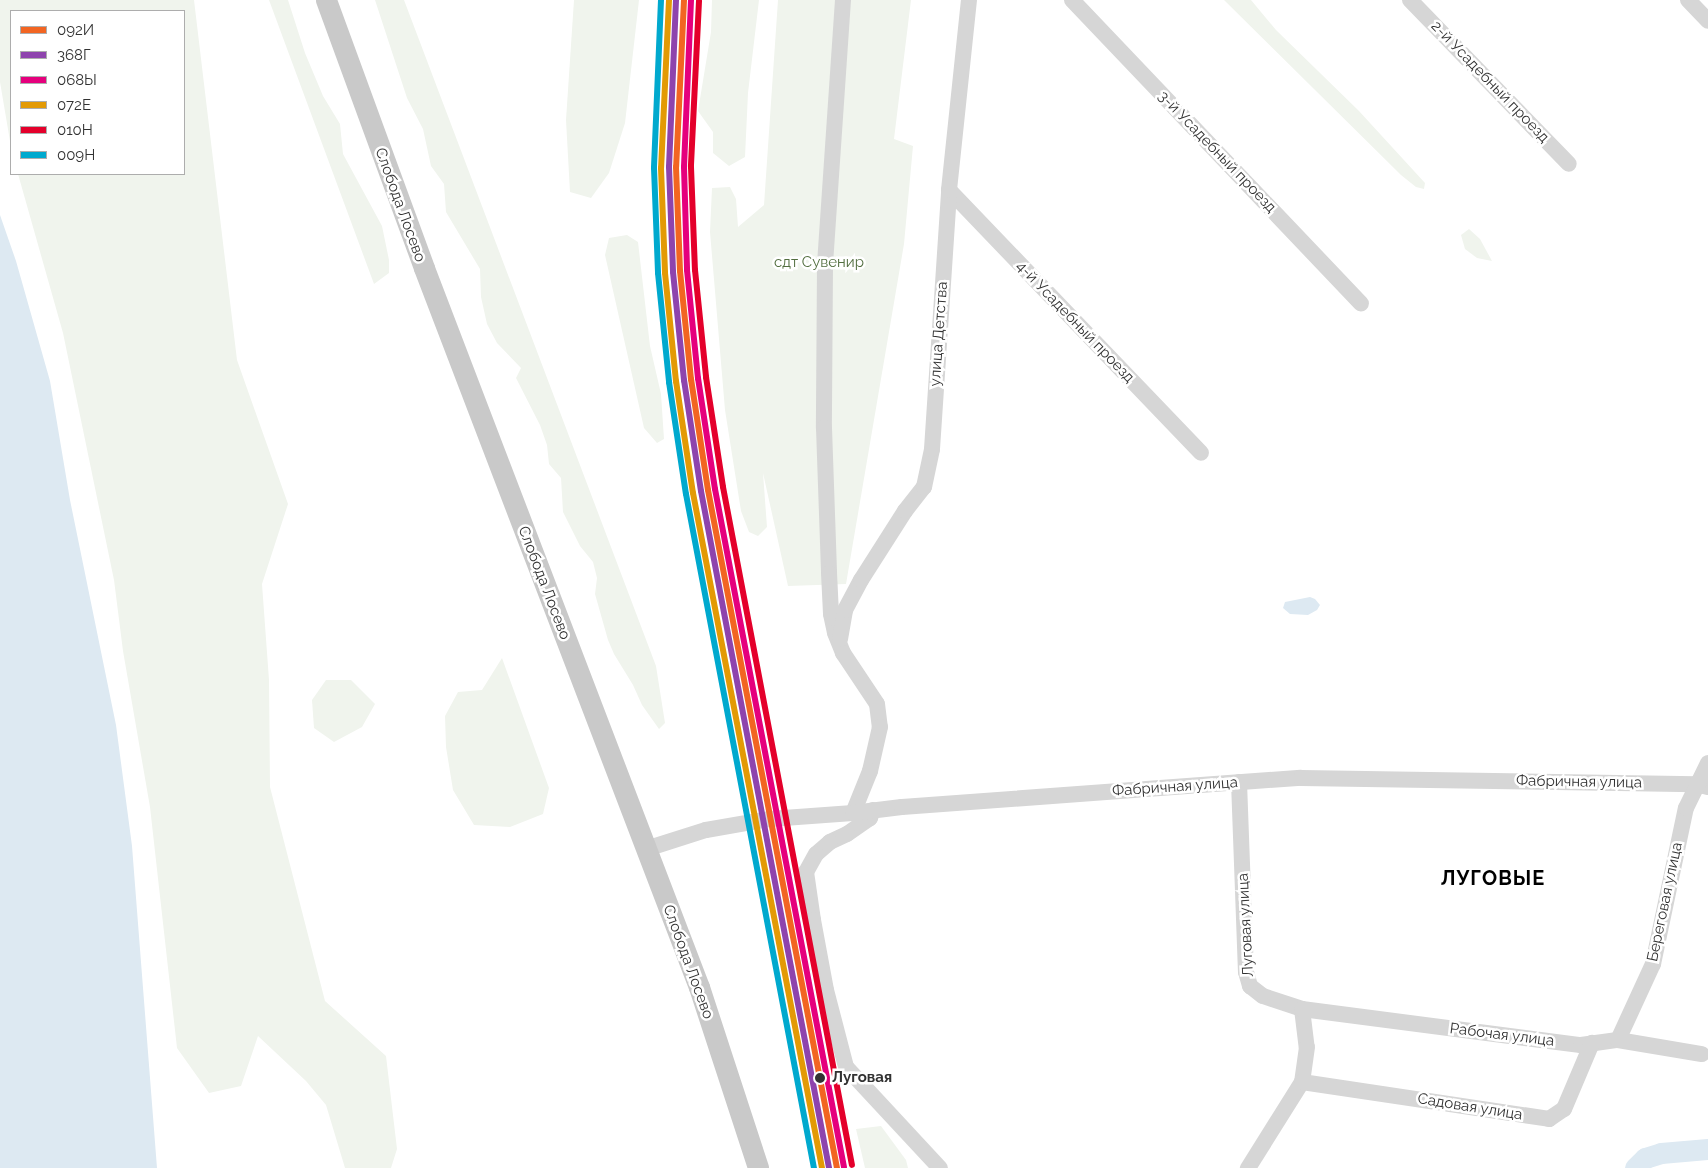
<!DOCTYPE html>
<meta charset="utf-8">
<style>
body{margin:0}
#map{position:relative;width:1708px;height:1168px;overflow:hidden;background:#fff;font-family:Raleway,sans-serif}
div>[style]{position:absolute}
.green>*{inset:0;background:#f0f4ed}
.water>*{inset:0;background:#dde9f2}
.river>*{height:21px;margin:-10.5px;padding:0 10.5px;transform-origin:10.5px;border-radius:10.5px;background:#dde9f2}
.minor>*{height:16px;margin:-8px;padding:0 8px;transform-origin:8px;border-radius:8px;background:#d6d6d6}
.major>*{height:21px;margin:-10.5px;padding:0 10.5px;transform-origin:10.5px;border-radius:10.5px;background:#c9c9c9}
.rail-1>*{height:6px;margin:-3px;padding:0 3px;transform-origin:3px;border-radius:3px;background:#f26522}
.rail-2>*{height:6px;margin:-3px;padding:0 3px;transform-origin:3px;border-radius:3px;background:#8e44ad}
.rail-3>*{height:6px;margin:-3px;padding:0 3px;transform-origin:3px;border-radius:3px;background:#e5007d}
.rail-4>*{height:6px;margin:-3px;padding:0 3px;transform-origin:3px;border-radius:3px;background:#e39a05}
.rail-5>*{height:6px;margin:-3px;padding:0 3px;transform-origin:3px;border-radius:3px;background:#e4002b}
.rail-6>*{height:6px;margin:-3px;padding:0 3px;transform-origin:3px;border-radius:3px;background:#00a9ce}
.dots>*{width:14px;height:14px;translate:-50% -50%;box-sizing:border-box;border:2px solid #fff;border-radius:50%}
span{translate:-50% -50%;white-space:nowrap;text-align:center;line-height:1.15;-webkit-text-stroke:5px #fff;paint-order:stroke}
.street-label{font-size:15px;color:#323232}
.park-label{font-size:15px;color:#526e3f}
.stop-label{font-size:15px;color:#323232;font-weight:700}
.left{translate:0 -50%;text-align:left}
.district-label{font-size:20px;color:#000;font-weight:700;letter-spacing:1px}
.legend{position:absolute;left:10px;top:10px;width:175px;height:165px;box-sizing:border-box;background:#fff;border:1px solid #adadad;margin:0;padding:6px 9px;list-style:none;font-size:15px;color:#323232}
.legend li{display:flex;align-items:center;gap:10px;height:25px}
.legend b{width:25px;border:1px solid #adadad}
</style>
<div id="map">
<div class="green">
<div style="clip-path:polygon(0 0,194px 0,237px 360px,288px 504px,262px 584px,269px 680px,270px 787px,325px 1001px,386px 1056px,397px 1149px,391px 1168px,345px 1168px,326px 1105px,306px 1081px,258px 1036px,241px 1086px,209px 1093px,177px 1048px,150px 807px,123px 651px,114px 580px,63px 333px,18px 174px,184px 174px,184px 11px,11px 11px,11px 147px,0 82px)"></div>
<div style="clip-path:polygon(269px 0,288px 0,305px 53px,323px 96px,340px 124px,343px 154px,382px 226px,389px 260px,389px 273px,374px 284px)"></div>
<div style="clip-path:polygon(375px 0,404px 0,656px 666px,665px 723px,659px 729px,642px 705px,633px 685px,614px 654px,608px 640px,595px 594px,597px 578px,593px 562px,580px 546px,563px 512px,561px 478px,549px 464px,547px 445px,540px 425px,516px 378px,521px 368px,497px 343px,487px 324px,481px 297px,480px 269px,446px 212px,444px 184px,431px 166px,423px 129px,407px 98px)"></div>
<div style="clip-path:polygon(574px 0,639px 0,625px 123px,609px 173px,591px 198px,570px 192px,566px 120px)"></div>
<div style="clip-path:polygon(712px 0,759px 0,748px 93px,745px 157px,729px 166px,713px 153px,713px 132px,698px 111px,711px 32px)"></div>
<div style="clip-path:polygon(778px 0,911px 0,894px 139px,913px 146px,904px 244px,846px 584px,788px 586px,763px 473px,767px 527px,758px 536px,749px 532px,741px 511px,725px 410px,710px 232px,712px 188px,730px 187px,736px 199px,738px 227px,764px 205px)"></div>
<div style="clip-path:polygon(1224px 0,1251px 0,1276px 30px,1359px 111px,1425px 183px,1424px 189px,1416px 187px,1401px 175px)"></div>
<div style="clip-path:polygon(1469px 229px,1480px 239px,1492px 261px,1477px 258px,1465px 249px,1461px 235px)"></div>
<div style="clip-path:polygon(627px 235px,638px 242px,650px 346px,661px 394px,664px 439px,657px 443px,644px 428px,605px 255px,609px 238px)"></div>
<div style="clip-path:polygon(502px 658px,549px 788px,543px 814px,510px 827px,474px 825px,453px 790px,446px 747px,445px 716px,458px 692px,482px 690px)"></div>
<div style="clip-path:polygon(326px 680px,351px 680px,375px 704px,362px 727px,334px 742px,314px 728px,312px 700px)"></div>
<div style="clip-path:polygon(881px 1126px,906px 1160px,908px 1168px,865px 1168px,856px 1129px)"></div>
</div>
<div class="water">
<div style="clip-path:polygon(0 215px,16px 261px,50px 381px,70px 500px,116px 725px,132px 846px,157px 1168px,0 1168px)"></div>
<div style="clip-path:polygon(1310px 597px,1315px 599px,1320px 605px,1317px 610px,1308px 615px,1290px 614px,1283px 608px,1285px 602px)"></div>
</div>
<div class="river">
<div style="left:1635px;top:1168px;width:14px;rotate:-45deg"></div>
<div style="left:1645px;top:1158px;width:17px;rotate:-17deg"></div>
<div style="left:1661px;top:1153px;width:47px;rotate:-4.9deg"></div>
</div>
<div class="minor">
<div style="left:843px;top:0;width:267px;rotate:93.9deg"></div>
<div style="left:825px;top:266px;width:162px;rotate:90.4deg"></div>
<div style="left:824px;top:428px;width:145px;rotate:88deg"></div>
<div style="left:829px;top:573px;width:41px;rotate:87.2deg"></div>
<div style="left:831px;top:614px;width:19px;rotate:78deg"></div>
<div style="left:835px;top:633px;width:22px;rotate:68deg"></div>
<div style="left:843px;top:653px;width:61px;rotate:56.3deg"></div>
<div style="left:877px;top:704px;width:23px;rotate:83deg"></div>
<div style="left:880px;top:727px;width:45px;rotate:102.8deg"></div>
<div style="left:870px;top:771px;width:45px;rotate:112deg"></div>
<div style="left:1072px;top:0;width:419px;rotate:46.4deg"></div>
<div style="left:1410px;top:0;width:228px;rotate:45.9deg"></div>
<div style="left:1688px;top:0;width:29px;rotate:46deg"></div>
<div style="left:949px;top:190px;width:364px;rotate:46.2deg"></div>
<div style="left:840px;top:639px;width:29px;rotate:-80deg"></div>
<div style="left:845px;top:610px;width:34px;rotate:-62deg"></div>
<div style="left:861px;top:580px;width:82px;rotate:-57.5deg"></div>
<div style="left:905px;top:511px;width:31px;rotate:-52deg"></div>
<div style="left:924px;top:487px;width:39px;rotate:-78deg"></div>
<div style="left:932px;top:449px;width:260px;rotate:-86.2deg"></div>
<div style="left:949px;top:190px;width:191px;rotate:-84deg"></div>
<div style="left:1239px;top:782px;width:190px;rotate:87.9deg"></div>
<div style="left:1246px;top:972px;width:15px;rotate:74deg"></div>
<div style="left:1250px;top:986px;width:16px;rotate:38deg"></div>
<div style="left:1263px;top:996px;width:41px;rotate:18.4deg"></div>
<div style="left:1302px;top:1009px;width:38px;rotate:83deg"></div>
<div style="left:1307px;top:1047px;width:35px;rotate:98deg"></div>
<div style="left:1302px;top:1082px;width:102px;rotate:122.1deg"></div>
<div style="left:873px;top:810px;width:9px;rotate:111deg"></div>
<div style="left:870px;top:818px;width:28px;rotate:145deg"></div>
<div style="left:847px;top:834px;width:19px;rotate:155deg"></div>
<div style="left:830px;top:842px;width:18px;rotate:139deg"></div>
<div style="left:816px;top:854px;width:21px;rotate:119deg"></div>
<div style="left:806px;top:872px;width:49px;rotate:81.7deg"></div>
<div style="left:813px;top:920px;width:71px;rotate:79.5deg"></div>
<div style="left:826px;top:990px;width:80px;rotate:75.4deg"></div>
<div style="left:846px;top:1067px;width:138px;rotate:47.1deg"></div>
<div style="left:646px;top:849px;width:63px;rotate:-17.6deg"></div>
<div style="left:706px;top:830px;width:65px;rotate:-9.8deg"></div>
<div style="left:770px;top:819px;width:83px;rotate:-4.1deg"></div>
<div style="left:853px;top:813px;width:49px;rotate:-7deg"></div>
<div style="left:902px;top:807px;width:400px;rotate:-4.2deg"></div>
<div style="left:1301px;top:778px;width:395px;rotate:0.9deg"></div>
<div style="left:1696px;top:784px;width:12px;rotate:14deg"></div>
<div style="left:1302px;top:1009px;width:281px;rotate:7.4deg"></div>
<div style="left:1581px;top:1045px;width:37px;rotate:-8deg"></div>
<div style="left:1618px;top:1040px;width:85px;rotate:9.5deg"></div>
<div style="left:1618px;top:1040px;width:84px;rotate:-65.3deg"></div>
<div style="left:1653px;top:964px;width:159px;rotate:-78.1deg"></div>
<div style="left:1686px;top:808px;width:50px;rotate:-63.9deg"></div>
<div style="left:1302px;top:1082px;width:250px;rotate:8.5deg"></div>
<div style="left:1549px;top:1119px;width:18px;rotate:-34deg"></div>
<div style="left:1564px;top:1109px;width:72px;rotate:-67deg"></div>
</div>
<div class="major">
<div style="left:326px;top:0;width:285px;rotate:69.9deg"></div>
<div style="left:424px;top:268px;width:770px;rotate:69.07deg"></div>
<div style="left:699px;top:987px;width:190px;rotate:71.9deg"></div>
</div>
<div class="rail-1">
<div style="left:684px;top:0;width:167px;rotate:92.7deg"></div>
<div style="left:676px;top:167px;width:104px;rotate:87.8deg"></div>
<div style="left:680px;top:271px;width:109px;rotate:84.2deg"></div>
<div style="left:691px;top:379px;width:112px;rotate:81.3deg"></div>
<div style="left:708px;top:490px;width:690px;rotate:79.23deg"></div>
</div>
<div class="rail-2">
<div style="left:676px;top:0;width:167px;rotate:92.4deg"></div>
<div style="left:669px;top:167px;width:105px;rotate:87.8deg"></div>
<div style="left:673px;top:272px;width:109px;rotate:84.2deg"></div>
<div style="left:684px;top:380px;width:112px;rotate:81.3deg"></div>
<div style="left:701px;top:491px;width:689px;rotate:79.29deg"></div>
</div>
<div class="rail-3">
<div style="left:691px;top:0;width:167px;rotate:92.4deg"></div>
<div style="left:684px;top:167px;width:103px;rotate:88.3deg"></div>
<div style="left:687px;top:270px;width:109px;rotate:84.2deg"></div>
<div style="left:698px;top:378px;width:112px;rotate:81.3deg"></div>
<div style="left:715px;top:489px;width:690px;rotate:79.23deg"></div>
</div>
<div class="rail-4">
<div style="left:669px;top:0;width:168px;rotate:92.7deg"></div>
<div style="left:661px;top:168px;width:105px;rotate:87.8deg"></div>
<div style="left:665px;top:273px;width:109px;rotate:84.2deg"></div>
<div style="left:676px;top:381px;width:113px;rotate:81.4deg"></div>
<div style="left:693px;top:493px;width:687px;rotate:79.18deg"></div>
</div>
<div class="rail-5">
<div style="left:699px;top:1px;width:166px;rotate:92.8deg"></div>
<div style="left:691px;top:167px;width:103px;rotate:87.8deg"></div>
<div style="left:695px;top:270px;width:108px;rotate:84.1deg"></div>
<div style="left:706px;top:377px;width:111px;rotate:81.2deg"></div>
<div style="left:723px;top:487px;width:690px;rotate:79.23deg"></div>
</div>
<div class="rail-6">
<div style="left:661px;top:0;width:168px;rotate:92.4deg"></div>
<div style="left:654px;top:168px;width:105px;rotate:87.8deg"></div>
<div style="left:658px;top:273px;width:110px;rotate:84.2deg"></div>
<div style="left:669px;top:382px;width:113px;rotate:81.4deg"></div>
<div style="left:686px;top:494px;width:686px;rotate:79.25deg"></div>
</div>
<div class="dots">
<div style="left:820px;top:1078px;background:#323232"></div>
</div>
<div class="street-label">
<span style="left:1490px;top:82px;rotate:46deg">2-й Усадебный проезд</span>
<span style="left:1217px;top:152px;rotate:46deg">3-й Усадебный проезд</span>
<span style="left:400px;top:205px;rotate:70deg">Слобода Лосево</span>
<span style="left:1075px;top:322px;rotate:46deg">4-й Усадебный проезд</span>
<span style="left:939px;top:334px;rotate:-86deg">улица Детства</span>
<span style="left:544px;top:583px;rotate:69deg">Слобода Лосево</span>
<span style="left:1579px;top:782px;rotate:1deg">Фабричная улица</span>
<span style="left:1175px;top:787px;rotate:-4deg">Фабричная улица</span>
<span style="left:1665px;top:902px;rotate:-78deg">Береговая улица</span>
<span style="left:1246px;top:925px;rotate:-93deg">Луговая улица</span>
<span style="left:688px;top:962px;rotate:70deg">Слобода Лосево</span>
<span style="left:1502px;top:1035px;rotate:7deg">Рабочая улица</span>
<span style="left:1470px;top:1107px;rotate:9deg">Садовая улица</span>
</div>
<div class="park-label">
<span style="left:819px;top:263px">сдт Сувенир</span>
</div>
<div class="stop-label">
<span class="left" style="left:832px;top:1078px">Луговая</span>
</div>
<div class="district-label">
<span style="left:1493px;top:878px">ЛУГОВЫЕ</span>
</div>
<ul class="legend">
<li><b style="height:6px;background:#f26522"></b>092И</li>
<li><b style="height:6px;background:#8e44ad"></b>368Г</li>
<li><b style="height:6px;background:#e5007d"></b>068Ы</li>
<li><b style="height:6px;background:#e39a05"></b>072Е</li>
<li><b style="height:6px;background:#e4002b"></b>010Н</li>
<li><b style="height:6px;background:#00a9ce"></b>009Н</li>
</ul>
</div>
